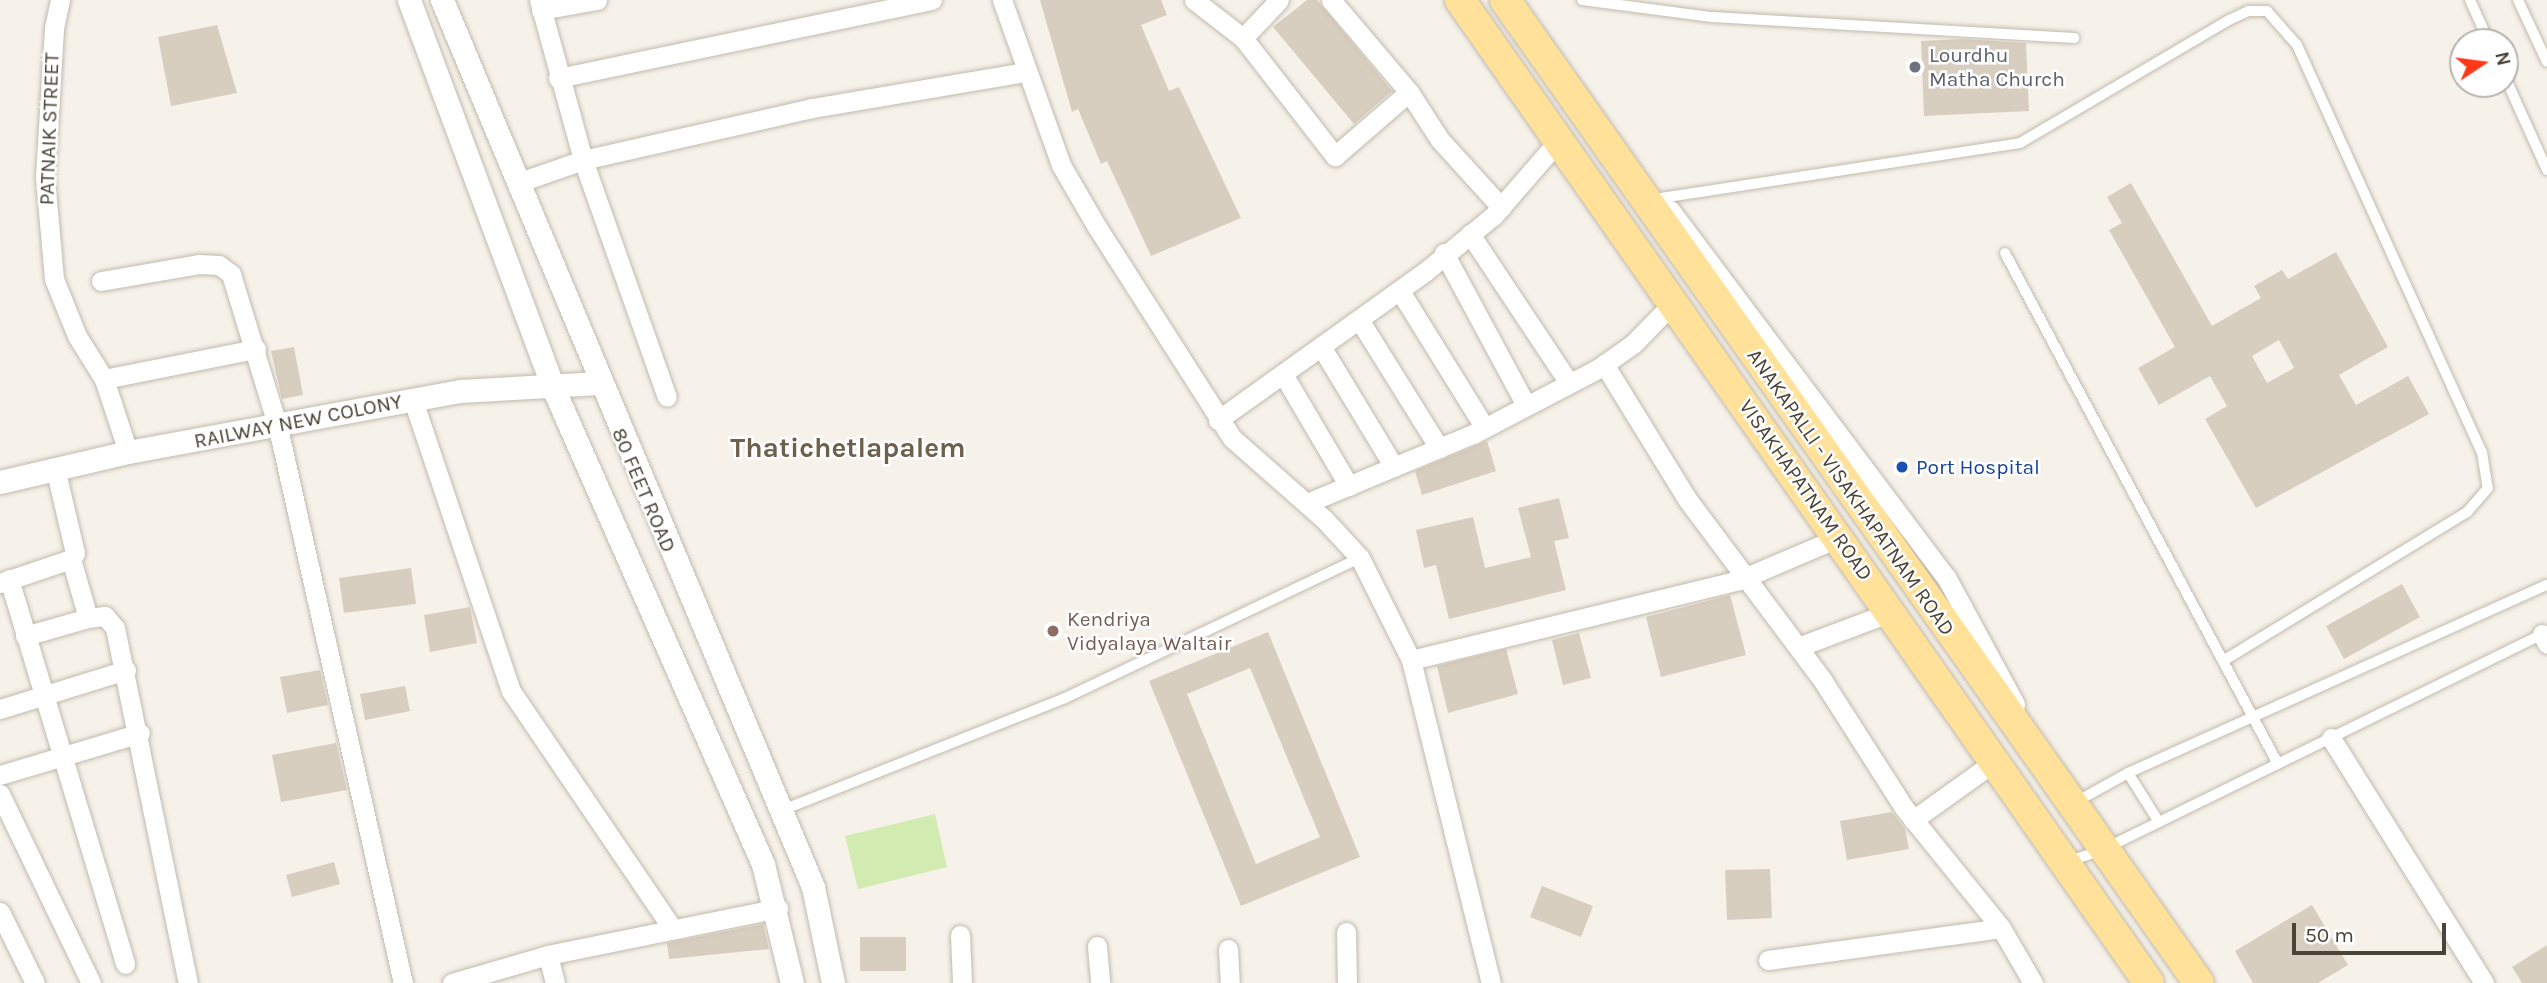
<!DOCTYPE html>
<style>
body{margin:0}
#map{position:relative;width:2547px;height:983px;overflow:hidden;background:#f6f2ea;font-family:Karla,sans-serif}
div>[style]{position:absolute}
.green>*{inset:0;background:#d2ebb1}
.building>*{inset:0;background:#d8cebf}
.roads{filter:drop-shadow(0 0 2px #c2baac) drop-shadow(0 0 2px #c2baac)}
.service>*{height:10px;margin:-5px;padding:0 5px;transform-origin:5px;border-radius:5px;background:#fff}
.minor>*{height:19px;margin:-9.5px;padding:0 9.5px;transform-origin:9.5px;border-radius:9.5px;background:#fff}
.tertiary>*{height:23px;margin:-11.5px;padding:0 11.5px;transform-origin:11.5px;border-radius:11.5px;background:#fff}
.primary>*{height:30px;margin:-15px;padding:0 15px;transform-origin:15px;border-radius:15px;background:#ffe19a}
.dots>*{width:19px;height:19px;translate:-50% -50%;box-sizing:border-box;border:4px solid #fff;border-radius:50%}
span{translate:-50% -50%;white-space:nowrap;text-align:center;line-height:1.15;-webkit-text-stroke:5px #fff;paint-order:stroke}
.worship-label{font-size:21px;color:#5b616d}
.left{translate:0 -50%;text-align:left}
.street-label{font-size:21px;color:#4a4337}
.transit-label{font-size:21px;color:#164399}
.education-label{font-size:21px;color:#785e54}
.district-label{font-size:28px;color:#6d614e;font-weight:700}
.north{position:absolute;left:2449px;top:28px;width:70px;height:70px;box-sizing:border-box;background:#fff;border:2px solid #b7b4af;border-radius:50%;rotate:77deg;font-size:19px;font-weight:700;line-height:28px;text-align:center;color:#4a4337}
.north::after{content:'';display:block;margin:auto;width:24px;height:32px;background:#ff3818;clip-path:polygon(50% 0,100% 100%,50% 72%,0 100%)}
.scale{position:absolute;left:2292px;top:923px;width:154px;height:32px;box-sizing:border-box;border:4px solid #4a4337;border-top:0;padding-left:9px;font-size:21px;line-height:24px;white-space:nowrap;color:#4a4337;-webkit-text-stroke:5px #fff;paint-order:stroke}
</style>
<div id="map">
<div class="green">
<div style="clip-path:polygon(935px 814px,947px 867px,858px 889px,845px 836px)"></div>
</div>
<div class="building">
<div style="clip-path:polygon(1040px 0,1161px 0,1167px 15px,1141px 25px,1169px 91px,1179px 87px,1241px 218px,1151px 256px,1107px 161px,1101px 164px,1078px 109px,1072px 112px)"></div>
<div style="clip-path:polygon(1307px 0,1317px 0,1392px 91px,1354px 124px,1273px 27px)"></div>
<div style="clip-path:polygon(217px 25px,237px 93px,171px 106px,158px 37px)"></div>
<div style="clip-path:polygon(1963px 39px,2026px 43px,2029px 111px,1924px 116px,1921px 41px)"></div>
<div style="clip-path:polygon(evenodd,2131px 183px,2212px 326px,2261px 298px,2254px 286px,2282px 270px,2288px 279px,2336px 252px,2388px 347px,2339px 375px,2356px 405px,2408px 376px,2429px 414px,2256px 508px,2205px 419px,2227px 406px,2210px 376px,2159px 405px,2138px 368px,2175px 347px,2109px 230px,2122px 223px,2107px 197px,2131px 183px,2279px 340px,2294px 368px,2267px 383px,2252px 356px,2279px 340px)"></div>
<div style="clip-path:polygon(294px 347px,303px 395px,282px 399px,271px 351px)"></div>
<div style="clip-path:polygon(1487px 441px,1496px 471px,1422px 495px,1415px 471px)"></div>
<div style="clip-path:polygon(1559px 498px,1569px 538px,1554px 541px,1566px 590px,1449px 619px,1436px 565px,1424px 568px,1416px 530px,1473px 517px,1485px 568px,1531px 557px,1518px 508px)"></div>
<div style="clip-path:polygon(411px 568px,416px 604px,344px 613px,339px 578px)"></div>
<div style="clip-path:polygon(2402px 584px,2420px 617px,2344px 659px,2326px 626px)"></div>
<div style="clip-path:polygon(1730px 595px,1746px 655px,1661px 677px,1646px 617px)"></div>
<div style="clip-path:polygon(470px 607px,477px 643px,430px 652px,424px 615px)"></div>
<div style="clip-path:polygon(evenodd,1268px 632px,1360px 857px,1241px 906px,1149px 681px,1268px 632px,1250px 668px,1320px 837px,1256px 864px,1187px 694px,1250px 668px)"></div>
<div style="clip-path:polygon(1579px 633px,1591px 678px,1563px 685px,1552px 640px)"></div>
<div style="clip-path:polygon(1506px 649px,1518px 694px,1448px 713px,1437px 666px)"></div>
<div style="clip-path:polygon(320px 670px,328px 705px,287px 713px,280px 677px)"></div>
<div style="clip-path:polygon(405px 686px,410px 711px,365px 720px,360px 694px)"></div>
<div style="clip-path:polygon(336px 743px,347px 790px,281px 802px,272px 755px)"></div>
<div style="clip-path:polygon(1892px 812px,1905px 829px,1909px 849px,1847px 860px,1840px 821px)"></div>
<div style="clip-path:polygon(334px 862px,340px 884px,292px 897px,286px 875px)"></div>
<div style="clip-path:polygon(1770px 869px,1772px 918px,1727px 920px,1725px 870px)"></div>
<div style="clip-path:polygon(1542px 886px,1593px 906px,1581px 937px,1530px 917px)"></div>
<div style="clip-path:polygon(2312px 905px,2348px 965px,2318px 983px,2253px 983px,2235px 951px)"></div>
<div style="clip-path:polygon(763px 924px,769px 949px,669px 959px,667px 943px)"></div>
<div style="clip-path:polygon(860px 937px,906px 937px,906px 971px,860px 971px)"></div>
<div style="clip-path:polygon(2547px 945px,2547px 983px,2522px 983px,2512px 967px)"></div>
</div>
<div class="roads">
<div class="service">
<div style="left:1582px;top:0;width:131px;rotate:7.5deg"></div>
<div style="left:1712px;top:17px;width:363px;rotate:3.3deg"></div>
<div style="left:2470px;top:0;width:46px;rotate:65.7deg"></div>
<div style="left:2518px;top:0;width:68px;rotate:64.9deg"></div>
<div style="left:2505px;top:77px;width:102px;rotate:65.7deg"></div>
<div style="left:1661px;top:198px;width:363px;rotate:-8.7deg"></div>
<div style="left:2020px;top:143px;width:240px;rotate:-30.5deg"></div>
<div style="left:2227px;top:21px;width:23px;rotate:-25deg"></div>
<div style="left:2248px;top:11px;width:19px"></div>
<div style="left:2267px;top:11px;width:45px;rotate:48.6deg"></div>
<div style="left:2297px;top:45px;width:447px;rotate:65.6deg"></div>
<div style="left:2482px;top:452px;width:36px;rotate:81deg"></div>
<div style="left:2488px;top:488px;width:32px;rotate:131deg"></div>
<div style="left:2467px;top:512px;width:286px;rotate:148.6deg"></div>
<div style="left:2005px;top:253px;width:579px;rotate:61.89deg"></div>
<div style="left:2128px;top:773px;width:54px;rotate:57.8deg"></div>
<div style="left:2074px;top:803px;width:62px;rotate:-29.1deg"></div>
<div style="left:2128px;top:773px;width:459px;rotate:-24.2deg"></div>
<div style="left:780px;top:811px;width:307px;rotate:-21.6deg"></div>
<div style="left:1065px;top:698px;width:327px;rotate:-25.4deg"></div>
<div style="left:2066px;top:862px;width:38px;rotate:-18deg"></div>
<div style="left:2102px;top:850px;width:493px;rotate:-26.1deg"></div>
</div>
<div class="minor">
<div style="left:60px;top:0;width:30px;rotate:102deg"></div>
<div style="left:54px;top:29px;width:149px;rotate:93.5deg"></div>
<div style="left:45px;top:178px;width:101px;rotate:84.9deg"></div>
<div style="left:54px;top:279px;width:61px;rotate:68deg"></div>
<div style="left:77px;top:336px;width:51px;rotate:57.9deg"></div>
<div style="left:104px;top:379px;width:77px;rotate:71.8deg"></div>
<div style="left:539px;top:0;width:166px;rotate:74.6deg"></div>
<div style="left:583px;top:160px;width:251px;rotate:70.5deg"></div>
<div style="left:1002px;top:0;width:175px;rotate:70.3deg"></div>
<div style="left:1061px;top:165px;width:72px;rotate:59.9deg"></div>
<div style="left:1097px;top:227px;width:250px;rotate:57.4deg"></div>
<div style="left:1232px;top:438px;width:123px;rotate:41.4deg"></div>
<div style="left:1324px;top:519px;width:53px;rotate:47.3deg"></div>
<div style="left:1360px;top:558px;width:114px;rotate:63.4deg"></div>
<div style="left:1411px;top:660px;width:333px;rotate:76.1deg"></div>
<div style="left:1194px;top:0;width:62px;rotate:37.8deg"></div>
<div style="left:1243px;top:38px;width:150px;rotate:52.1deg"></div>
<div style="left:1335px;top:156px;width:98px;rotate:-40.9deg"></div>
<div style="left:1331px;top:0;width:121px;rotate:49.7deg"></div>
<div style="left:1409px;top:92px;width:57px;rotate:57.1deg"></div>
<div style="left:1440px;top:140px;width:91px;rotate:47.7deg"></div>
<div style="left:541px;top:10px;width:57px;rotate:-10.1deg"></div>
<div style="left:1243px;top:38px;width:52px;rotate:-46.5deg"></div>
<div style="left:558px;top:78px;width:382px;rotate:-11.8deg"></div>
<div style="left:517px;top:183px;width:70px;rotate:-19.2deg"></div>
<div style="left:583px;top:160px;width:235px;rotate:-12.8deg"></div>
<div style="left:812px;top:108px;width:215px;rotate:-9.6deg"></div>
<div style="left:1670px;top:210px;width:459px;rotate:53.1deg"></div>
<div style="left:1946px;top:577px;width:145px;rotate:61.5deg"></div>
<div style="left:1470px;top:234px;width:179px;rotate:56.4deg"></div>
<div style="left:1444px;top:253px;width:173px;rotate:61.7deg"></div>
<div style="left:101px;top:281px;width:99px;rotate:-9.8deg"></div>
<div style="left:199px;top:264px;width:20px;rotate:3deg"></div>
<div style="left:219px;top:265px;width:15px;rotate:37deg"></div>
<div style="left:231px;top:274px;width:161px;rotate:73deg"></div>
<div style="left:278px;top:428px;width:569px;rotate:77.31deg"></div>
<div style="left:1400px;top:291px;width:161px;rotate:58.2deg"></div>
<div style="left:1360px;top:321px;width:150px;rotate:58.1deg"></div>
<div style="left:1322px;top:348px;width:139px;rotate:58.8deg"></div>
<div style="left:1604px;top:364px;width:158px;rotate:58.4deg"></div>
<div style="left:1687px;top:499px;width:227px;rotate:53.2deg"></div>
<div style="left:1823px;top:681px;width:152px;rotate:57.4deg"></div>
<div style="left:1905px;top:809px;width:153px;rotate:51.1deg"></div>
<div style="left:2001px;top:928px;width:64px;rotate:59.8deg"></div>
<div style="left:1283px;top:374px;width:130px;rotate:59.5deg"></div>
<div style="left:104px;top:379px;width:155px;rotate:-11.2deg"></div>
<div style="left:413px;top:400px;width:307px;rotate:71.4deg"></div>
<div style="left:511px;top:691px;width:287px;rotate:55.8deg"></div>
<div style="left:1218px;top:420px;width:256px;rotate:-35.6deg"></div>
<div style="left:1426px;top:271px;width:87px;rotate:-39.4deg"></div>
<div style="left:1493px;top:216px;width:102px;rotate:-49deg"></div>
<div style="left:1307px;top:503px;width:180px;rotate:-22.6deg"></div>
<div style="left:1473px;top:434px;width:142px;rotate:-27.6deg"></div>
<div style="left:1599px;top:368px;width:42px;rotate:-35.2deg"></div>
<div style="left:1633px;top:344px;width:59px;rotate:-45.7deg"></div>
<div style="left:71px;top:559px;width:61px;rotate:73.9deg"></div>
<div style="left:88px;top:618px;width:17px;rotate:-7deg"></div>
<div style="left:105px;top:616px;width:16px;rotate:50deg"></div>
<div style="left:115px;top:628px;width:362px;rotate:78.4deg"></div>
<div style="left:9px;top:579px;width:402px;rotate:73.2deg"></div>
<div style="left:0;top:583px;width:75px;rotate:-18.7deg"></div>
<div style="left:71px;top:559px;width:7px;rotate:-56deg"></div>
<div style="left:75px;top:553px;width:87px;rotate:-103.2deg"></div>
<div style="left:2542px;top:634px;width:11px;rotate:63deg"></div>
<div style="left:25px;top:636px;width:66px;rotate:-15.9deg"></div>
<div style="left:1798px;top:647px;width:99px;rotate:-20.6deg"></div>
<div style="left:1411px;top:660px;width:338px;rotate:-13.7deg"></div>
<div style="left:1739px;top:580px;width:110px;rotate:-23.1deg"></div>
<div style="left:0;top:709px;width:132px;rotate:-17.2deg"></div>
<div style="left:2331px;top:738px;width:289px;rotate:58deg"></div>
<div style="left:0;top:775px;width:146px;rotate:-16.7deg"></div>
<div style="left:0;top:794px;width:210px;rotate:64.3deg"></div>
<div style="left:1913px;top:820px;width:100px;rotate:-35.6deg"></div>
<div style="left:0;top:912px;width:79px;rotate:63.8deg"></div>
<div style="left:1346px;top:932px;width:51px;rotate:88.9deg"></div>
<div style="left:960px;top:935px;width:48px;rotate:87.6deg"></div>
<div style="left:1097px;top:946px;width:37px;rotate:85deg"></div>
<div style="left:1228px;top:949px;width:34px;rotate:87deg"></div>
<div style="left:548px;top:955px;width:29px;rotate:76deg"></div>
<div style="left:1768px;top:960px;width:235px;rotate:-7.8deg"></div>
<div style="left:452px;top:983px;width:100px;rotate:-16.3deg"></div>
<div style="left:548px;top:955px;width:235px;rotate:-11.5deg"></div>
</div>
<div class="tertiary">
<div style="left:409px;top:0;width:416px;rotate:69.6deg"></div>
<div style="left:554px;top:390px;width:518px;rotate:66.21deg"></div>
<div style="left:763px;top:864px;width:122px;rotate:76.3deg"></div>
<div style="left:442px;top:0;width:961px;rotate:67.3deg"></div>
<div style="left:813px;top:887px;width:98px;rotate:78.2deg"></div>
<div style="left:0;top:482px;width:131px;rotate:-13.2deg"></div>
<div style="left:128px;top:452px;width:339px;rotate:-10.4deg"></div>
<div style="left:461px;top:391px;width:138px;rotate:-3.3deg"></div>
</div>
<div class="primary">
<div style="left:1460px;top:0;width:1200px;rotate:54.97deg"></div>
<div style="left:1505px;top:0;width:1203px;rotate:54.78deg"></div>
</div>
</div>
<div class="dots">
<div style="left:1915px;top:67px;background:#6b7280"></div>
<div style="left:1902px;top:467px;background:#1a4fb4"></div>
<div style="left:1053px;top:631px;background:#8d6e63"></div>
</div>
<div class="worship-label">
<span class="left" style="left:1929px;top:67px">Lourdhu<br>Matha Church</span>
</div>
<div class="street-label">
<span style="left:49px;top:129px;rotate:-88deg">PATNAIK STREET</span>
<span style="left:298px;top:421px;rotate:-11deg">RAILWAY NEW COLONY</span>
<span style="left:644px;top:490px;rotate:67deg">80 FEET ROAD</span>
<span style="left:1806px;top:490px;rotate:55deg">VISAKHAPATNAM ROAD</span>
<span style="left:1851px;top:492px;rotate:55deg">ANAKAPALLI - VISAKHAPATNAM ROAD</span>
</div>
<div class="transit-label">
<span class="left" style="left:1916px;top:467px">Port Hospital</span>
</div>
<div class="education-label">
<span class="left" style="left:1067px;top:631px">Kendriya<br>Vidyalaya Waltair</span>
</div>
<div class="district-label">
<span style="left:848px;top:448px">Thatichetlapalem</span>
</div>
<div class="north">N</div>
<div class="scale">50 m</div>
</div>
